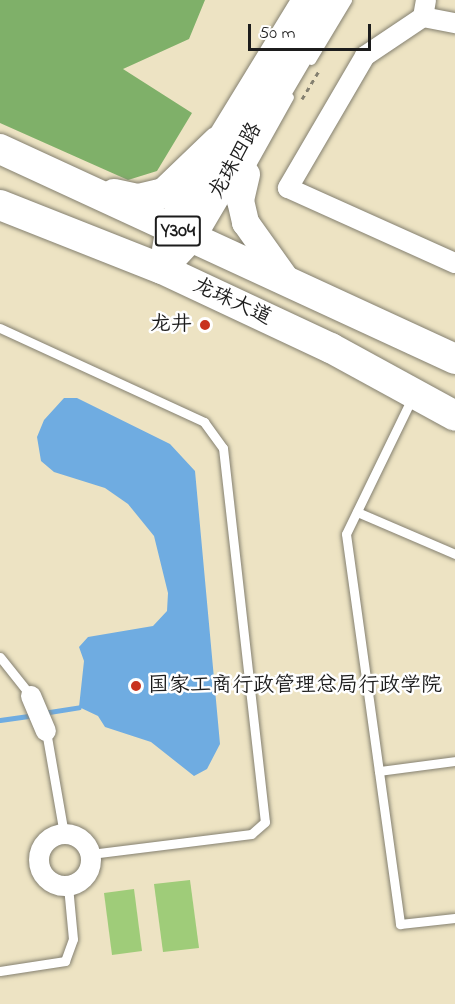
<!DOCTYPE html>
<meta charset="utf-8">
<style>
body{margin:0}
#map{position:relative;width:455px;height:1004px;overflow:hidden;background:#ede3c3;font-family:"Indie Flower","LXGW WenKai TC",sans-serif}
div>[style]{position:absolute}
.green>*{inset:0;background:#9fcc79}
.forest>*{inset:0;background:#7fb069}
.water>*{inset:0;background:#6face1}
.stream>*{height:5px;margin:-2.5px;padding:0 2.5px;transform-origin:2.5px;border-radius:2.5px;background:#6face1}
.path>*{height:3px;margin-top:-1.5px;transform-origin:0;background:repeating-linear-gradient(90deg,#848070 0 4.5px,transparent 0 9px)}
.roads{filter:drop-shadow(0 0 2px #848070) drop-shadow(0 0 2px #848070)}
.service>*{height:9px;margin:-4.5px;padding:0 4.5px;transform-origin:4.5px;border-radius:4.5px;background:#fff}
.minor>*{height:20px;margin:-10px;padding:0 10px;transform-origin:10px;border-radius:10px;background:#fff}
.minor>.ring{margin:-10px;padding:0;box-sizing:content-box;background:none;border:20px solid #fff;border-radius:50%}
.secondary>*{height:27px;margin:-13.5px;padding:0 13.5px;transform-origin:13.5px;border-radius:13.5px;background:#fff}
.primary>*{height:30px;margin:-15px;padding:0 15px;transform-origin:15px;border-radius:15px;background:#fff}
.dots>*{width:16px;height:16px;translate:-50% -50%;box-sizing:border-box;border:3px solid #fff;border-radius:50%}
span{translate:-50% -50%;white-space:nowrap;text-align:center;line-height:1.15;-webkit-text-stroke:5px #fff;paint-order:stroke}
.shield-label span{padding:2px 4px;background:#fff;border:2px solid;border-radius:4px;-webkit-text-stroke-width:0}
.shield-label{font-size:20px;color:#1c1c1c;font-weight:700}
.street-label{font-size:21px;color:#1c1c1c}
.poi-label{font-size:21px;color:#1c1c1c}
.right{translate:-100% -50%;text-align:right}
.left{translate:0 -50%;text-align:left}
.scale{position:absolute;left:248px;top:24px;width:123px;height:27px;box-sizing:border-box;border:3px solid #1c1c1c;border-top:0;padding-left:8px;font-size:18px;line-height:21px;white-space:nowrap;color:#1c1c1c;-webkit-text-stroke:4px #fff;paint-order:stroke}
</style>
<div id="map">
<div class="green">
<div style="clip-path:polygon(190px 880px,199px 948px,163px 952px,154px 884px)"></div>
<div style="clip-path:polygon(134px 889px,142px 951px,112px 955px,104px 893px)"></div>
</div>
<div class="forest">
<div style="clip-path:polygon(0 0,205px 0,189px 39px,123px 69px,192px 113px,157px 171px,128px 180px,0 123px)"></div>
</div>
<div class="water">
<div style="clip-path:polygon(64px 398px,77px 398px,170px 444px,195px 471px,220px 744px,207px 769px,194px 776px,151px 742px,105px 727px,98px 716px,79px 707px,84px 661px,79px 647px,88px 637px,153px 626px,167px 611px,168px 593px,154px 536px,128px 504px,105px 488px,54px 472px,41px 461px,37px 437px,44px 420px)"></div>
</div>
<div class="stream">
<div style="left:43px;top:713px;width:36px;rotate:-9deg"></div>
<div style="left:0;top:720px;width:34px;rotate:-8deg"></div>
</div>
<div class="path">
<div style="left:302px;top:99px;width:35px;rotate:-59deg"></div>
</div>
<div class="roads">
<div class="service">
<div style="left:311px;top:60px;width:70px;rotate:-59deg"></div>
<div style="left:247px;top:172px;width:86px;rotate:-60.8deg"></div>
<div style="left:0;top:328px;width:225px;rotate:24.7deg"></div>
<div style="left:204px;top:422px;width:32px;rotate:54deg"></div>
<div style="left:223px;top:448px;width:376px;rotate:83.6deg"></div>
<div style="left:265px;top:822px;width:18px;rotate:139deg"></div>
<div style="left:251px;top:834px;width:161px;rotate:172.9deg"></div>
<div style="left:412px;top:398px;width:151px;rotate:115.9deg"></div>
<div style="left:346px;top:534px;width:394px;rotate:82.1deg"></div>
<div style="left:400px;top:924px;width:55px;rotate:-6.2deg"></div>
<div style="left:357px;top:512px;width:107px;rotate:23.2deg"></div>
<div style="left:0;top:657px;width:50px;rotate:51.5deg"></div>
<div style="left:46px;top:731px;width:105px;rotate:80.1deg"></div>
<div style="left:379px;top:771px;width:77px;rotate:-7.5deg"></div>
<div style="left:0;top:971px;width:66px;rotate:-8.7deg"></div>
<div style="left:65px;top:961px;width:23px;rotate:-70deg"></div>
<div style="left:73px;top:939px;width:53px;rotate:-95.4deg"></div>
</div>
<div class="minor">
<div style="left:426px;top:0;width:17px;rotate:100deg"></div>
<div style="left:423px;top:17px;width:70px;rotate:146.1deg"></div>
<div style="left:365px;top:56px;width:153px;rotate:120.3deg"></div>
<div style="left:288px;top:188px;width:183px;rotate:24.2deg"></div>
<div style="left:423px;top:17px;width:33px;rotate:11deg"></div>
<div style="left:31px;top:696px;width:38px;rotate:67deg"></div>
<div class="ring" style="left:39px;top:834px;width:32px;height:32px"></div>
</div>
<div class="secondary">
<div style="left:246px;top:174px;width:27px;rotate:103deg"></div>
<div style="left:240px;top:200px;width:23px;rotate:77deg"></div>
<div style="left:245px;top:222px;width:72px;rotate:54.6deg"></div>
<div style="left:165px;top:249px;width:22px;rotate:-80deg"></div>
<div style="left:169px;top:227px;width:58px;rotate:-61.2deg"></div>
<div style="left:197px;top:176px;width:206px;rotate:-58.5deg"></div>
<div style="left:162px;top:269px;width:42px;rotate:-46.9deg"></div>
<div style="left:191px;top:238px;width:276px;rotate:-59.5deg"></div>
</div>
<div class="primary">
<div style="left:0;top:149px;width:501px;rotate:24.78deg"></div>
<div style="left:114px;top:194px;width:25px;rotate:12deg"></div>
<div style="left:138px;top:199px;width:27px;rotate:-13deg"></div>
<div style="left:164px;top:193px;width:74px;rotate:-43.9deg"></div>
<div style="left:0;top:205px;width:174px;rotate:21.6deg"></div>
<div style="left:162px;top:269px;width:187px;rotate:25.1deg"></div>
<div style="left:331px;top:348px;width:141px;rotate:28.7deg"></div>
</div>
</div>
<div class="dots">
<div style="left:205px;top:325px;background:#c8321e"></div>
<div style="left:136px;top:686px;background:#c8321e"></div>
</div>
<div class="shield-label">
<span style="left:178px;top:231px">Y304</span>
</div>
<div class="street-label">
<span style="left:236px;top:161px;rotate:-60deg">龙珠四路</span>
<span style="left:232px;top:302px;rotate:25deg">龙珠大道</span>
</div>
<div class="poi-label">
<span class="right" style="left:192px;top:325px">龙井</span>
<span class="left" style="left:148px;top:686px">国家工商行政管理总局行政学院</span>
</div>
<div class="scale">50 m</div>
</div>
